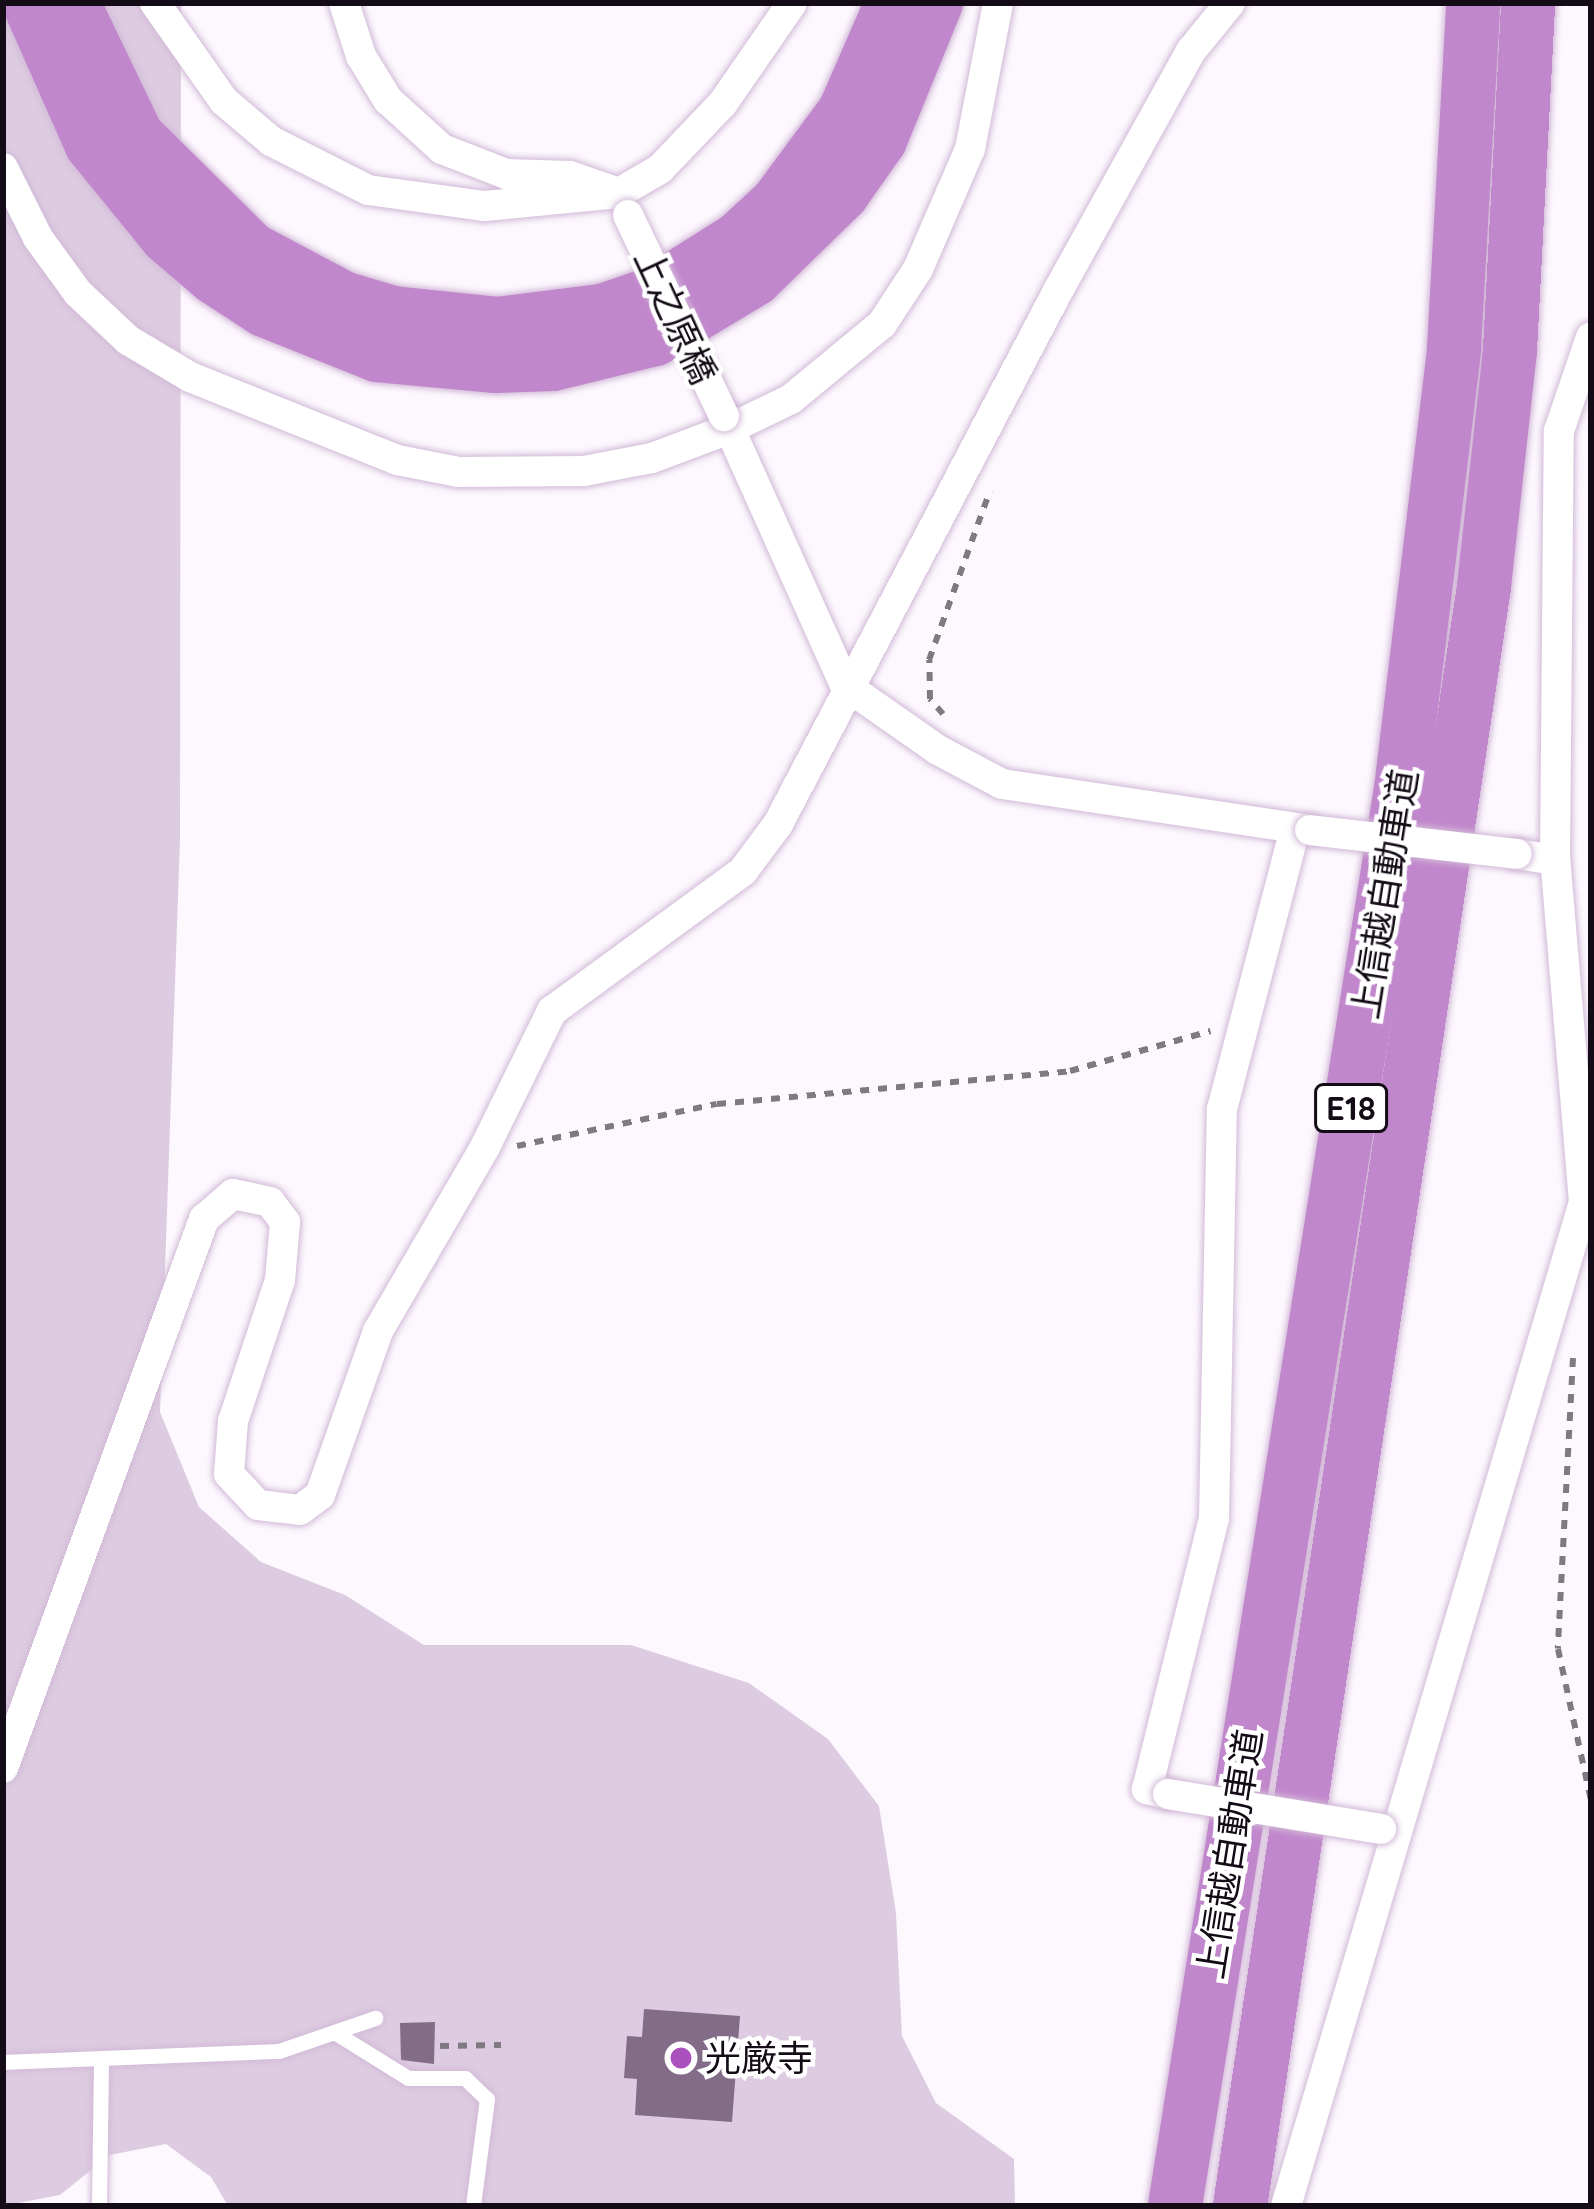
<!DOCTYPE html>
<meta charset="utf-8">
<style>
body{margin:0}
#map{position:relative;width:1594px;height:2209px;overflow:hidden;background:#fdf8fe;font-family:Quicksand,"Noto Sans JP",sans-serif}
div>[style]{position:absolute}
.green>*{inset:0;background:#ddcce1}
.building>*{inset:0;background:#836c87}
.path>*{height:6px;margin-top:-3px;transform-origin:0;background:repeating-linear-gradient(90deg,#7f7981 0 9px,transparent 0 18px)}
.roads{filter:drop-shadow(0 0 3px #d2bad7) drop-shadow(0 0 3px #d2bad7)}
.service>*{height:15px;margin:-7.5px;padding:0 7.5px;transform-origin:7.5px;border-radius:7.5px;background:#fff}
.minor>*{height:30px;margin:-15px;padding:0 15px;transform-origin:15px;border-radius:15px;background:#fff}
.motorway>*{height:54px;margin:-27px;padding:0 27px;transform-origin:27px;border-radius:27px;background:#c187cc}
.bridges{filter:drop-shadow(0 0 3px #d2bad7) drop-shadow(0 0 3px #d2bad7)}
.minor-bridge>*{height:30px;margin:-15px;padding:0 15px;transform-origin:15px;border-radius:15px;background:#fff}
.dots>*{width:33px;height:33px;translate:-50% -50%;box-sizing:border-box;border:6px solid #fff;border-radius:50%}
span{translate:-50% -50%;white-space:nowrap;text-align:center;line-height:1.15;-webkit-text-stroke:9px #fff;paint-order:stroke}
.shield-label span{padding:3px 9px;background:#fff;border:3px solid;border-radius:9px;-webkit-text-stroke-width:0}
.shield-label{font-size:33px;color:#130b15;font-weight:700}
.street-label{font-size:36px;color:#130b15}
.poi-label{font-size:36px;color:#130b15}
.left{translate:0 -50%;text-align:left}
.frame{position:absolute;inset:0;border:6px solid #130b15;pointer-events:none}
</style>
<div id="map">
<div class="green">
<div style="clip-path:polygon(3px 3px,181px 3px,180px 840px,160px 1412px,199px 1507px,261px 1562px,345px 1595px,424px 1645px,631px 1645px,749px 1683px,828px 1739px,879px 1806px,896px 1913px,902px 2036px,936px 2103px,1014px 2159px,1015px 2206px,228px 2206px,211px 2177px,166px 2144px,110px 2155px,60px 2195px,3px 2206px)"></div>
</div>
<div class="building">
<div style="clip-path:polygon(644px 2009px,740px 2016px,732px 2122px,635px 2115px,637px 2079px,624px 2078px,627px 2036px,642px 2037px)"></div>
<div style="clip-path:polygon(435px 2022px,434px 2064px,401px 2060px,400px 2023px)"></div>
</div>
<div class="path">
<div style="left:943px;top:714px;width:20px;rotate:-131deg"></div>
<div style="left:930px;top:699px;width:39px;rotate:-91deg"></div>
<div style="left:929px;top:660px;width:180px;rotate:-70.2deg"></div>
<div style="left:517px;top:1146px;width:204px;rotate:-11.9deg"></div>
<div style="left:717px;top:1104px;width:355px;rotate:-5.3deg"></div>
<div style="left:1070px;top:1071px;width:146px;rotate:-15.9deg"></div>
<div style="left:1573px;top:1358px;width:291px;rotate:93deg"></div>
<div style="left:1558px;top:1649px;width:155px;rotate:77.7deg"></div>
<div style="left:440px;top:2046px;width:61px;rotate:-0.9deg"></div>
</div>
<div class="roads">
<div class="service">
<div style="left:334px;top:2032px;width:87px;rotate:31.9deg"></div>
<div style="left:408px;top:2078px;width:57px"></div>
<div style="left:465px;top:2078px;width:30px;rotate:44deg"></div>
<div style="left:487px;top:2099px;width:108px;rotate:97.5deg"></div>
<div style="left:3px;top:2062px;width:276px;rotate:-2.3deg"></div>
<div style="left:279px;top:2051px;width:102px;rotate:-19deg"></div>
<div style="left:99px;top:2206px;width:148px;rotate:-89.2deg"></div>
</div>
<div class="minor">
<div style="left:155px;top:3px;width:120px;rotate:54.9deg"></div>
<div style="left:224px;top:101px;width:62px;rotate:40.4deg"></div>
<div style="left:271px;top:141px;width:109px;rotate:26.8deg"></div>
<div style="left:368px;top:190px;width:118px;rotate:7.8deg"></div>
<div style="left:485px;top:206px;width:135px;rotate:-5.5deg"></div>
<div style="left:619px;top:193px;width:48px;rotate:-30.3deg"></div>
<div style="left:660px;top:169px;width:91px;rotate:-46.3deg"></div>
<div style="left:723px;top:103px;width:121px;rotate:-55.4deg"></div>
<div style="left:344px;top:3px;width:56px;rotate:72.2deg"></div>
<div style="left:361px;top:56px;width:52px;rotate:58.5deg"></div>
<div style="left:388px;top:100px;width:73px;rotate:42.2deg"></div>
<div style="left:442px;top:149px;width:69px;rotate:21.3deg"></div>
<div style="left:506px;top:174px;width:64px;rotate:1.8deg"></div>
<div style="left:570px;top:176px;width:52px;rotate:19.1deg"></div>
<div style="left:3px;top:168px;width:78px;rotate:63.4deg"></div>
<div style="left:38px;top:238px;width:68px;rotate:54deg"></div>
<div style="left:78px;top:293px;width:69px;rotate:43.2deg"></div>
<div style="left:128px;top:340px;width:72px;rotate:30.8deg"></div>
<div style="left:190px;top:377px;width:223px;rotate:21.8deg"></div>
<div style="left:397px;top:460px;width:63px;rotate:11deg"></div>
<div style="left:459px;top:472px;width:125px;rotate:-0.5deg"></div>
<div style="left:584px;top:471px;width:69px;rotate:-10.8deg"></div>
<div style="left:652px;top:458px;width:82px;rotate:-20.6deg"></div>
<div style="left:729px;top:429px;width:69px;rotate:-25.8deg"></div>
<div style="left:791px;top:399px;width:118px;rotate:-39.5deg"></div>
<div style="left:882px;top:324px;width:66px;rotate:-56.8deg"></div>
<div style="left:918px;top:269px;width:131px;rotate:-66.6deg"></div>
<div style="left:970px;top:149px;width:149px;rotate:-79.1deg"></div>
<div style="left:724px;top:416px;width:295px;rotate:65.8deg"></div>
<div style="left:845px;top:685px;width:113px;rotate:35deg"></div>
<div style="left:938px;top:750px;width:72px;rotate:28deg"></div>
<div style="left:1002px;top:784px;width:311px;rotate:8.5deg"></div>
<div style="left:1555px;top:860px;width:429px;rotate:-89.5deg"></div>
<div style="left:1559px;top:431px;width:99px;rotate:-71.2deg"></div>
<div style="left:3px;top:1768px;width:585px;rotate:-69.89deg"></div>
<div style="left:204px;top:1219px;width:38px;rotate:-41deg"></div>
<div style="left:233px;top:1194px;width:38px;rotate:12deg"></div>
<div style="left:270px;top:1202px;width:25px;rotate:53deg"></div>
<div style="left:285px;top:1222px;width:58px;rotate:94.9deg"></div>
<div style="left:280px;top:1280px;width:149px;rotate:108.4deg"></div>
<div style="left:233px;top:1421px;width:53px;rotate:94.3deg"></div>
<div style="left:229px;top:1474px;width:42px;rotate:46.9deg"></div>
<div style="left:258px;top:1505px;width:42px;rotate:6.8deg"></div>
<div style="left:300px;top:1510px;width:25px;rotate:-37deg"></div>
<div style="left:320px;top:1495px;width:174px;rotate:-70.5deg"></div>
<div style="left:378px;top:1331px;width:213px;rotate:-59.8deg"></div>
<div style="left:485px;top:1147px;width:152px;rotate:-63.8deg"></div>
<div style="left:552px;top:1011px;width:237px;rotate:-36.2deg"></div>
<div style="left:743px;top:871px;width:59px;rotate:-53.3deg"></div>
<div style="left:778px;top:824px;width:604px;rotate:-62.29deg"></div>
<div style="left:1059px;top:289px;width:272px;rotate:-61deg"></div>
<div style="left:1191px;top:51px;width:62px;rotate:-50.9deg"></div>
<div style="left:1168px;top:1794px;width:22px;rotate:-167deg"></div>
<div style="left:1147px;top:1789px;width:278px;rotate:-76.1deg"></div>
<div style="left:1214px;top:1519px;width:410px;rotate:-88.9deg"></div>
<div style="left:1222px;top:1109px;width:290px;rotate:-75.4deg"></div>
<div style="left:1286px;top:2206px;width:1047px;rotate:-73.47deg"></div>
<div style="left:1584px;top:1202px;width:343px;rotate:-94.8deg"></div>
<div style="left:1555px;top:860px;width:38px;rotate:-171deg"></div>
</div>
<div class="motorway">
<div style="left:29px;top:3px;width:155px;rotate:66.1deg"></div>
<div style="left:92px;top:145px;width:119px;rotate:50.8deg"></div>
<div style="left:167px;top:237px;width:63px;rotate:40.5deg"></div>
<div style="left:215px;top:278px;width:59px;rotate:33.1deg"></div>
<div style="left:264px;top:310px;width:122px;rotate:21.7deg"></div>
<div style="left:377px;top:355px;width:119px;rotate:5.3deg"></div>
<div style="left:495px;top:366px;width:58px;rotate:-2deg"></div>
<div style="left:553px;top:364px;width:105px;rotate:-13.8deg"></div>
<div style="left:655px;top:339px;width:117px;rotate:-31deg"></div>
<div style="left:755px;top:279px;width:122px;rotate:-44.3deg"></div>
<div style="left:842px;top:194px;width:66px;rotate:-54.9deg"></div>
<div style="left:880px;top:140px;width:148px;rotate:-67.8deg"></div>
<div style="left:73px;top:3px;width:148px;rotate:64.3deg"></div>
<div style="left:137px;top:136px;width:161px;rotate:44.7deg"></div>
<div style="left:251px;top:249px;width:104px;rotate:28deg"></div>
<div style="left:343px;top:298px;width:52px;rotate:16.7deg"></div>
<div style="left:393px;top:313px;width:105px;rotate:6deg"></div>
<div style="left:497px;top:324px;width:106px;rotate:-7.1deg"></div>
<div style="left:602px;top:311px;width:50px;rotate:-18.8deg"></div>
<div style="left:649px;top:295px;width:105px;rotate:-32.2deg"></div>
<div style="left:738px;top:239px;width:53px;rotate:-42.7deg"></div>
<div style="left:777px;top:203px;width:114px;rotate:-53.5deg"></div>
<div style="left:845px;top:111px;width:118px;rotate:-66.5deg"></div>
<div style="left:1175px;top:2206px;width:1435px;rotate:-80.94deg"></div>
<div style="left:1401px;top:789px;width:444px;rotate:-83.1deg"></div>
<div style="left:1454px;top:348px;width:346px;rotate:-86.8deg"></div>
<div style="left:1240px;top:2206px;width:1638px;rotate:-81.43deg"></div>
<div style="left:1484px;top:586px;width:237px;rotate:-83.7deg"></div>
<div style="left:1510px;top:350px;width:347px;rotate:-87deg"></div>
</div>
</div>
<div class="bridges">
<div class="minor-bridge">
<div style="left:628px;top:215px;width:223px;rotate:64.5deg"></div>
<div style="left:1310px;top:830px;width:208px;rotate:6.6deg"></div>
<div style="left:1168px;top:1794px;width:216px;rotate:9.3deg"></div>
</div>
</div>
<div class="dots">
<div style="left:681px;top:2058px;background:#ab51bd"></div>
</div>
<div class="shield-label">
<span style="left:1351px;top:1108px">E18</span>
</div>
<div class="street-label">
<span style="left:676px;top:316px;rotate:65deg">上之原橋</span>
<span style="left:1384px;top:894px;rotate:-81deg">上信越自動車道</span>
<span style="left:1229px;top:1854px;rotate:-81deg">上信越自動車道</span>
</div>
<div class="poi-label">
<span class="left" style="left:705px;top:2058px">光厳寺</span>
</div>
<div class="frame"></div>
</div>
